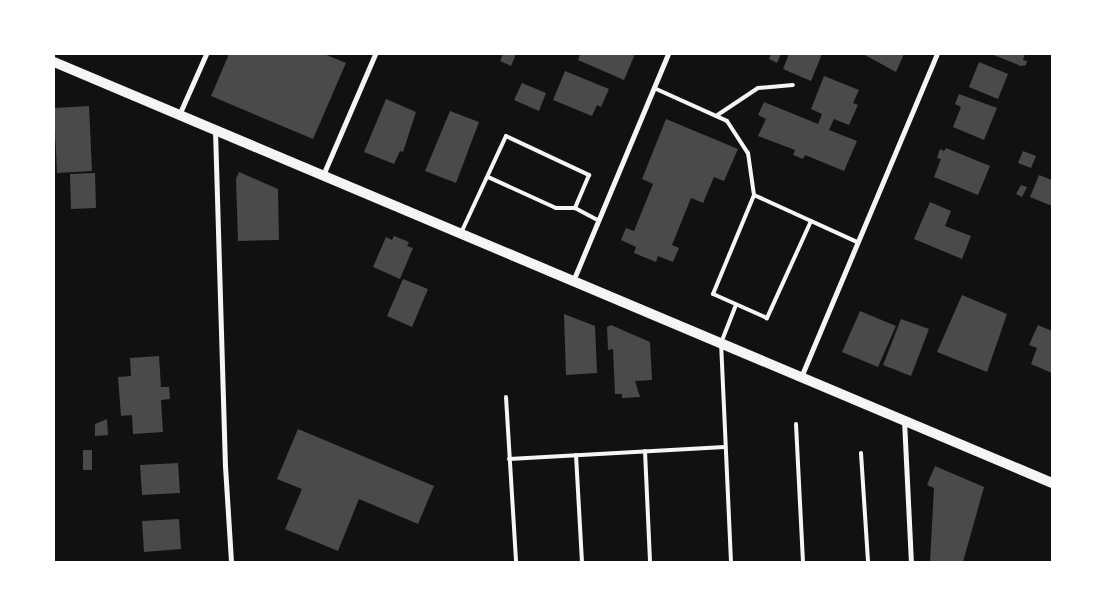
<!DOCTYPE html>
<style>
body{margin:0}
#map{position:relative;width:1106px;height:616px;overflow:hidden;background:#111;font-family:"PT Serif",serif}
div>[style]{position:absolute}
.building>*{inset:0;background:#4a4a4a}
.service>*{height:4px;margin:-2px;padding:0 2px;transform-origin:2px;border-radius:2px;background:#f5f5f5}
.minor>*{height:5px;margin:-2.5px;padding:0 2.5px;transform-origin:2.5px;border-radius:2.5px;background:#f5f5f5}
.secondary>*{height:10px;margin:-5px;padding:0 5px;transform-origin:5px;border-radius:5px;background:#f5f5f5}
span{translate:-50% -50%;white-space:nowrap;text-align:center;line-height:1.15;-webkit-text-stroke:4px #fff;paint-order:stroke}
.frame{position:absolute;inset:0;border:55px solid #fff;pointer-events:none}
</style>
<div id="map">
<div class="building">
<div style="clip-path:polygon(229px 54px,324px 54px,346px 63px,313px 139px,211px 96px)"></div>
<div style="clip-path:polygon(503px 54px,516px 54px,511px 66px,500px 61px)"></div>
<div style="clip-path:polygon(580px 54px,635px 54px,624px 80px,578px 60px)"></div>
<div style="clip-path:polygon(771px 54px,781px 54px,777px 63px,769px 59px)"></div>
<div style="clip-path:polygon(789px 54px,822px 54px,811px 81px,783px 69px)"></div>
<div style="clip-path:polygon(863px 54px,904px 54px,896px 72px)"></div>
<div style="clip-path:polygon(991px 54px,1025px 54px,1023px 60px,1027px 61px,1026px 65px,1021px 66px)"></div>
<div style="clip-path:polygon(979px 62px,1008px 74px,998px 99px,969px 87px)"></div>
<div style="clip-path:polygon(565px 71px,609px 89px,601px 107px,597px 105px,592px 116px,553px 100px)"></div>
<div style="clip-path:polygon(824px 76px,859px 90px,853px 103px,858px 105px,849px 125px,834px 119px,829px 130px,857px 141px,844px 171px,805px 155px,803px 159px,793px 155px,795px 150px,758px 136px,766px 119px,758px 115px,764px 102px,818px 124px,822px 114px,811px 109px)"></div>
<div style="clip-path:polygon(522px 83px,546px 93px,539px 111px,514px 100px)"></div>
<div style="clip-path:polygon(959px 94px,997px 108px,984px 140px,953px 127px,961px 107px,955px 104px)"></div>
<div style="clip-path:polygon(386px 99px,416px 112px,403px 152px,400px 151px,394px 164px,364px 152px)"></div>
<div style="clip-path:polygon(89px 106px,92px 171px,57px 173px,54px 108px)"></div>
<div style="clip-path:polygon(450px 111px,479px 122px,456px 183px,425px 171px)"></div>
<div style="clip-path:polygon(666px 119px,738px 149px,724px 181px,714px 177px,703px 203px,691px 198px,672px 245px,679px 248px,673px 262px,658px 256px,656px 262px,634px 253px,636px 247px,621px 240px,626px 228px,634px 231px,653px 184px,642px 179px)"></div>
<div style="clip-path:polygon(946px 148px,990px 166px,978px 195px,934px 177px,941px 159px,937px 158px,940px 149px,944px 151px)"></div>
<div style="clip-path:polygon(1023px 151px,1036px 156px,1031px 168px,1018px 163px)"></div>
<div style="clip-path:polygon(239px 172px,278px 189px,279px 240px,238px 241px,236px 179px)"></div>
<div style="clip-path:polygon(95px 173px,96px 208px,71px 209px,70px 174px)"></div>
<div style="clip-path:polygon(1039px 175px,1052px 180px,1052px 206px,1030px 197px)"></div>
<div style="clip-path:polygon(1021px 185px,1027px 187px,1022px 197px,1016px 194px)"></div>
<div style="clip-path:polygon(930px 202px,951px 211px,945px 226px,971px 236px,962px 259px,914px 239px)"></div>
<div style="clip-path:polygon(394px 236px,409px 242px,407px 246px,413px 248px,400px 279px,373px 267px,386px 237px,392px 240px)"></div>
<div style="clip-path:polygon(403px 279px,428px 289px,412px 327px,387px 316px)"></div>
<div style="clip-path:polygon(962px 295px,1007px 314px,987px 372px,937px 352px)"></div>
<div style="clip-path:polygon(860px 311px,896px 326px,878px 367px,842px 352px)"></div>
<div style="clip-path:polygon(564px 314px,595px 326px,597px 373px,566px 375px)"></div>
<div style="clip-path:polygon(901px 319px,929px 329px,911px 376px,883px 365px)"></div>
<div style="clip-path:polygon(611px 325px,650px 342px,652px 380px,635px 381px,640px 397px,622px 398px,622px 394px,615px 394px,613px 349px,608px 350px,607px 327px)"></div>
<div style="clip-path:polygon(1038px 325px,1052px 331px,1052px 373px,1031px 364px,1037px 348px,1029px 345px)"></div>
<div style="clip-path:polygon(159px 356px,161px 387px,169px 387px,170px 399px,161px 400px,163px 432px,133px 434px,132px 415px,121px 416px,118px 377px,131px 376px,130px 358px)"></div>
<div style="clip-path:polygon(107px 419px,108px 435px,95px 436px,95px 424px)"></div>
<div style="clip-path:polygon(298px 429px,434px 486px,418px 524px,359px 499px,338px 551px,285px 529px,302px 489px,277px 479px)"></div>
<div style="clip-path:polygon(83px 450px,92px 450px,92px 470px,83px 470px)"></div>
<div style="clip-path:polygon(178px 463px,180px 493px,142px 495px,140px 465px)"></div>
<div style="clip-path:polygon(935px 466px,984px 487px,963px 562px,930px 562px,934px 488px,927px 485px)"></div>
<div style="clip-path:polygon(179px 519px,181px 549px,144px 552px,142px 521px)"></div>
</div>
<div class="service">
<div style="left:654px;top:88px;width:80px;rotate:24.3deg"></div>
<div style="left:727px;top:121px;width:38px;rotate:57deg"></div>
<div style="left:748px;top:153px;width:42px;rotate:81.9deg"></div>
<div style="left:716px;top:116px;width:50px;rotate:-33.7deg"></div>
<div style="left:758px;top:88px;width:35px;rotate:-5deg"></div>
<div style="left:575px;top:208px;width:26px;rotate:28deg"></div>
<div style="left:811px;top:221px;width:107px;rotate:114.4deg"></div>
<div style="left:767px;top:318px;width:59px;rotate:-156deg"></div>
<div style="left:713px;top:294px;width:107px;rotate:-67.5deg"></div>
<div style="left:754px;top:195px;width:113px;rotate:24.5deg"></div>
<div style="left:461px;top:233px;width:107px;rotate:-65.1deg"></div>
<div style="left:506px;top:136px;width:92px;rotate:25.2deg"></div>
<div style="left:589px;top:175px;width:36px;rotate:113deg"></div>
<div style="left:575px;top:208px;width:19px;rotate:180deg"></div>
<div style="left:556px;top:208px;width:75px;rotate:-155.5deg"></div>
<div style="left:506px;top:397px;width:165px;rotate:86.5deg"></div>
<div style="left:796px;top:424px;width:138px;rotate:87.1deg"></div>
<div style="left:645px;top:451px;width:111px;rotate:87.4deg"></div>
<div style="left:861px;top:453px;width:109px;rotate:86.3deg"></div>
<div style="left:576px;top:455px;width:107px;rotate:86.8deg"></div>
<div style="left:509px;top:459px;width:216px;rotate:-3.2deg"></div>
<div style="left:731px;top:562px;width:219px;rotate:-92.6deg"></div>
<div style="left:721px;top:343px;width:41px;rotate:-68.5deg"></div>
</div>
<div class="minor">
<div style="left:179px;top:115px;width:67px;rotate:-66.1deg"></div>
<div style="left:215px;top:130px;width:336px;rotate:88.3deg"></div>
<div style="left:225px;top:466px;width:96px;rotate:86.4deg"></div>
<div style="left:323px;top:175px;width:132px;rotate:-66.7deg"></div>
<div style="left:573px;top:281px;width:246px;rotate:-67.3deg"></div>
<div style="left:801px;top:377px;width:350px;rotate:-67.2deg"></div>
<div style="left:904px;top:420px;width:142px;rotate:87.2deg"></div>
</div>
<div class="secondary">
<div style="left:54px;top:62px;width:1083px;rotate:22.87deg"></div>
</div>
<div class="frame"></div>
</div>
